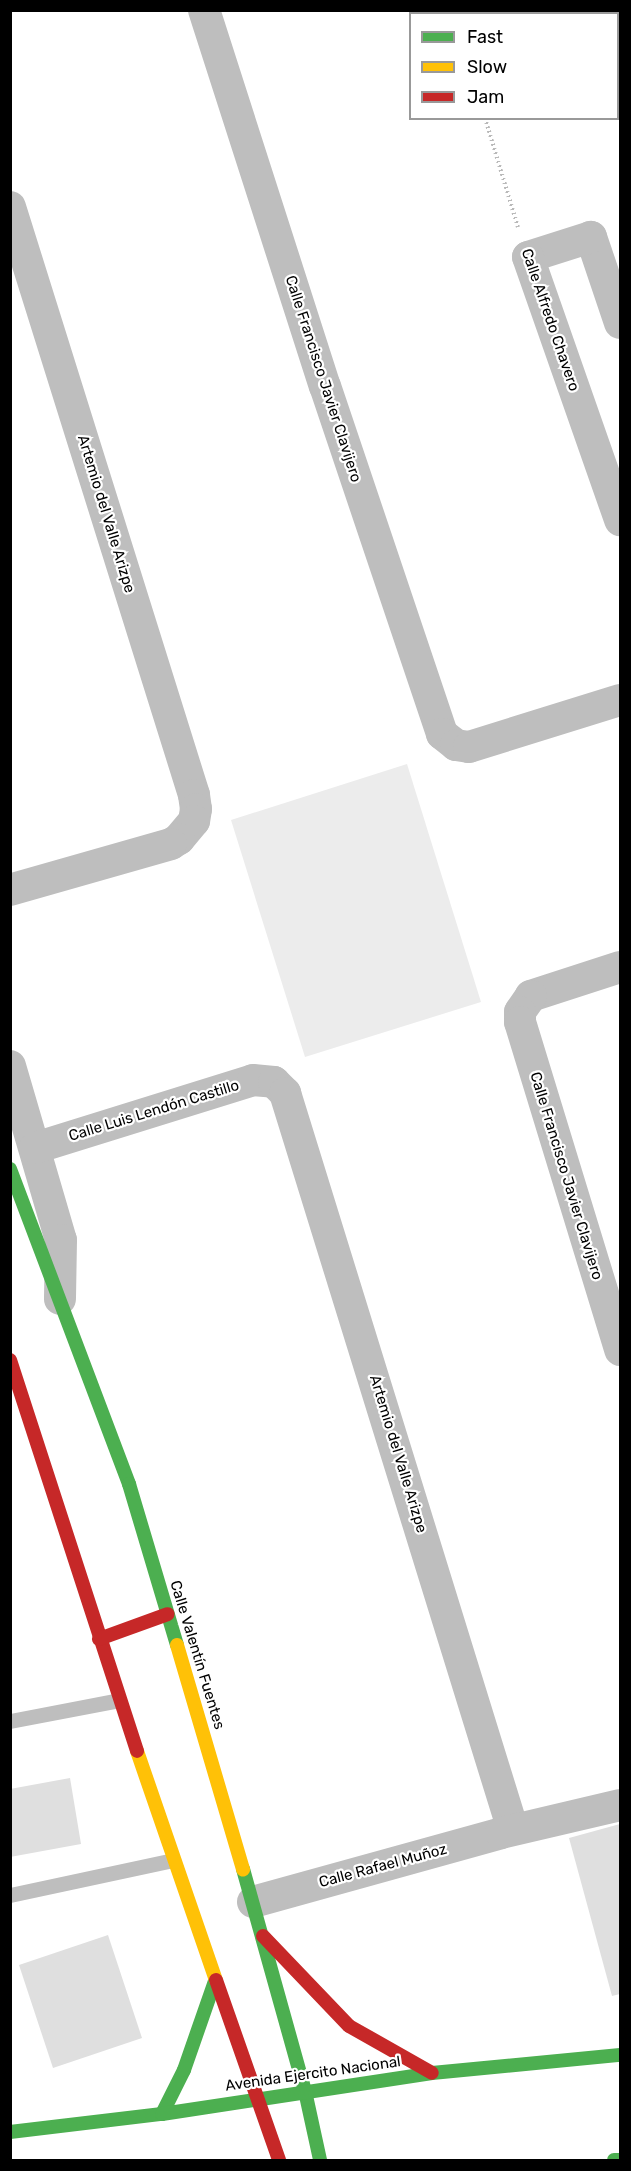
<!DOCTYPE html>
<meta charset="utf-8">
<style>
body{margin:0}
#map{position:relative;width:631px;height:2171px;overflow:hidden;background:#fff;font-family:Rubik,sans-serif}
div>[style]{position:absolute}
.green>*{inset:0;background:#ececec}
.building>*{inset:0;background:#dfdfdf}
.path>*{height:4px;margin-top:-2px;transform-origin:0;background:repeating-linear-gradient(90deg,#b9b9b9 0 1.5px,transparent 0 4.5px)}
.lane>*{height:15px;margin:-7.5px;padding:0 7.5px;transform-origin:7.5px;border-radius:7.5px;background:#bebebe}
.street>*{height:32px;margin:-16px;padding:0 16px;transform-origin:16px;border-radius:16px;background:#bebebe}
.fast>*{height:14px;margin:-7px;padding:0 7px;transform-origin:7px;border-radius:7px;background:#4caf50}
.slow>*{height:14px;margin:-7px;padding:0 7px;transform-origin:7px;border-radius:7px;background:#ffc107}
.jam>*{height:14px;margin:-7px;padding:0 7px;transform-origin:7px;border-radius:7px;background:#c62828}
span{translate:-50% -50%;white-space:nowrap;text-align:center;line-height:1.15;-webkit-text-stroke:4.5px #fff;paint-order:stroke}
.street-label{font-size:15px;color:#000}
.frame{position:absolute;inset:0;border:12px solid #000;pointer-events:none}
.legend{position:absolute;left:409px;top:12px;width:210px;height:108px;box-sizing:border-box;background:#fff;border:2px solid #999;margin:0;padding:8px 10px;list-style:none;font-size:18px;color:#000}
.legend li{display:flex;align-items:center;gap:12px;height:30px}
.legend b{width:30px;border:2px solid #999}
</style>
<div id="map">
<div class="green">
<div style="clip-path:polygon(407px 764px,481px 1002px,305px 1057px,231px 820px)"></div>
</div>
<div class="building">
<div style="clip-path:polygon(70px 1778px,81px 1844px,10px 1857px,10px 1789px)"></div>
<div style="clip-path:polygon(620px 1824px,620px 1994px,612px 1996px,569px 1838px)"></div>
<div style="clip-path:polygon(108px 1935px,142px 2038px,53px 2068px,19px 1965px)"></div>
</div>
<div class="path">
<div style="left:452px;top:10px;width:4px;rotate:90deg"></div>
<div style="left:485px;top:118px;width:114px;rotate:73.2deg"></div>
</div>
<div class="lane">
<div style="left:10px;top:1721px;width:111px;rotate:-10.9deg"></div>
<div style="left:10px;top:1895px;width:167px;rotate:-12.1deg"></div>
</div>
<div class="street">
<div style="left:204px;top:10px;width:395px;rotate:72.2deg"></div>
<div style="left:325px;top:386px;width:367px;rotate:71.4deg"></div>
<div style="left:442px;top:734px;width:18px;rotate:38deg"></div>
<div style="left:456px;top:745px;width:13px;rotate:9deg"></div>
<div style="left:469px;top:747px;width:158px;rotate:-17.3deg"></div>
<div style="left:10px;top:207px;width:616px;rotate:72.62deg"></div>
<div style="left:194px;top:795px;width:14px;rotate:82deg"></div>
<div style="left:196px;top:809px;width:12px;rotate:99deg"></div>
<div style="left:194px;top:821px;width:23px;rotate:130deg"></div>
<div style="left:179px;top:839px;width:9px;rotate:148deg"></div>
<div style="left:171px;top:844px;width:167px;rotate:164.1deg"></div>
<div style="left:620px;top:323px;width:91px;rotate:-108.6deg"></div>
<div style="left:591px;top:237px;width:66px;rotate:162.4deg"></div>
<div style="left:528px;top:257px;width:279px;rotate:70.7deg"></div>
<div style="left:620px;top:967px;width:94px;rotate:162deg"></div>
<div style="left:531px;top:996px;width:19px;rotate:125deg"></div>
<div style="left:520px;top:1012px;width:10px;rotate:90deg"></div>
<div style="left:520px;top:1022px;width:343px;rotate:73deg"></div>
<div style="left:10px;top:1066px;width:181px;rotate:73.7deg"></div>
<div style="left:61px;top:1240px;width:59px;rotate:91deg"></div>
<div style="left:35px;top:1148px;width:228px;rotate:-17.3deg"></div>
<div style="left:253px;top:1080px;width:21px;rotate:5deg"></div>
<div style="left:274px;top:1082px;width:16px;rotate:45deg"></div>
<div style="left:285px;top:1093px;width:771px;rotate:72.81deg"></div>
<div style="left:253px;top:1902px;width:257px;rotate:-15.5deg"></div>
<div style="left:501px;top:1833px;width:122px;rotate:-13.2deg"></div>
</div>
<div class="fast">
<div style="left:10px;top:1169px;width:337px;rotate:69.3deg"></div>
<div style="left:129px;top:1484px;width:168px;rotate:73.4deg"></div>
<div style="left:243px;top:1869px;width:230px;rotate:74.4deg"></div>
<div style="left:305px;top:2091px;width:71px;rotate:77.7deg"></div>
<div style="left:162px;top:2114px;width:49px;rotate:-63.4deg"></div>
<div style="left:184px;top:2070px;width:94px;rotate:-70.8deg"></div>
<div style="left:10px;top:2132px;width:153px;rotate:-6.8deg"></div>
<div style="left:162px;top:2114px;width:273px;rotate:-8.6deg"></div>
<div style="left:432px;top:2073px;width:189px;rotate:-5.5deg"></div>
<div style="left:614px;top:2160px;width:6px"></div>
</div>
<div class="slow">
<div style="left:177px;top:1645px;width:234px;rotate:73.6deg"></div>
<div style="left:137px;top:1751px;width:242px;rotate:71deg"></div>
</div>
<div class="jam">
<div style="left:10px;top:1360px;width:411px;rotate:72deg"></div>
<div style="left:99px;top:1639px;width:73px;rotate:-19.9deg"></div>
<div style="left:263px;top:1936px;width:124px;rotate:46.3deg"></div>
<div style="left:349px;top:2026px;width:95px;rotate:29.5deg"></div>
<div style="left:216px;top:1980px;width:191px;rotate:70.7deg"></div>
</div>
<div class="street-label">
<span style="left:550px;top:320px;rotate:71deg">Calle Alfredo Chavero</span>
<span style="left:323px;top:379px;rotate:72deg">Calle Francisco Javier Clavijero</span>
<span style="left:106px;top:514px;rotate:73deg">Artemio del Valle Arizpe</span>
<span style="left:154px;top:1111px;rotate:-17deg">Calle Luis Lendón Castillo</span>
<span style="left:566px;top:1176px;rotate:73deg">Calle Francisco Javier Clavijero</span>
<span style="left:398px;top:1454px;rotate:73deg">Artemio del Valle Arizpe</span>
<span style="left:197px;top:1655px;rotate:73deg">Calle Valentín Fuentes</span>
<span style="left:383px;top:1866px;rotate:-15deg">Calle Rafael Muñoz</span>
<span style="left:313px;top:2074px;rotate:-8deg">Avenida Ejercito Nacional</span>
</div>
<div class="frame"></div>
<ul class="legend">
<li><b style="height:8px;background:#4caf50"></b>Fast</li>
<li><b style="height:8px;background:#ffc107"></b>Slow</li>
<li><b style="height:8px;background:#c62828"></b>Jam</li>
</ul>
</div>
